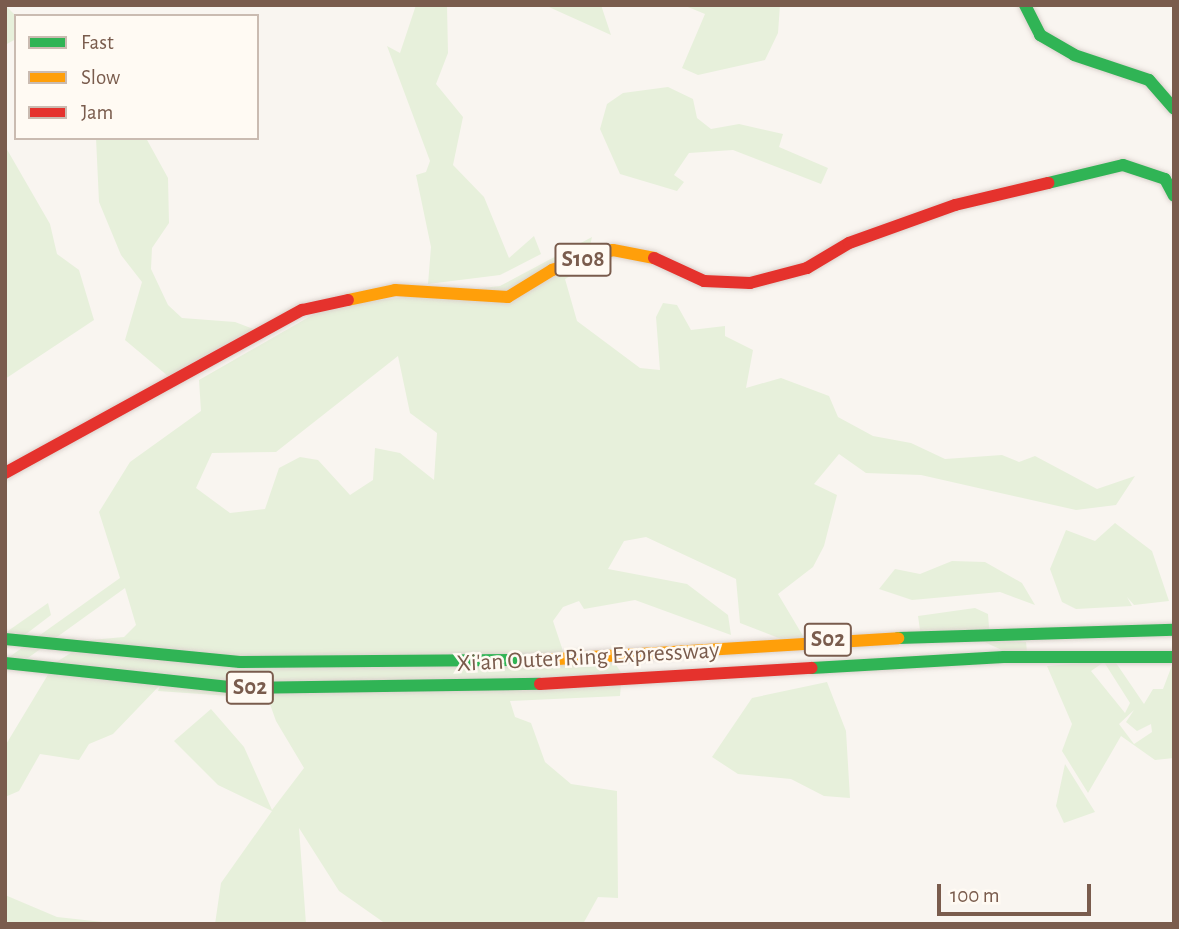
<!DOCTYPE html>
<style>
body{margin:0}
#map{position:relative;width:1179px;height:929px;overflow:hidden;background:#f9f5f0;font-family:"Alegreya Sans",sans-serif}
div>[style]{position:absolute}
.green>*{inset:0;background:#e7f0db}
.roads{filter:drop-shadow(0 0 2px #dad1cc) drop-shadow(0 0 2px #dad1cc)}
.fast>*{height:12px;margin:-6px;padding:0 6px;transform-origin:6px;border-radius:6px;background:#30b455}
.slow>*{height:12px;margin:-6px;padding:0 6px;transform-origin:6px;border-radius:6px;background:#ff9f0a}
.jam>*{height:12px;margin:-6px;padding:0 6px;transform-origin:6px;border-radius:6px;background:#e5322d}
span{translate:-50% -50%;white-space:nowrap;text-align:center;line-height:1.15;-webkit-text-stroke:5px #fffaf3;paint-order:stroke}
.shield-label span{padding:2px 5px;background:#fffaf3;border:2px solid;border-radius:5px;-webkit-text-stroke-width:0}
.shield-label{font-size:23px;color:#7a5c4d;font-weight:700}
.street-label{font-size:24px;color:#7a5c4d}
.frame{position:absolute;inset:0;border:7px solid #7a5c4d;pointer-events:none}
.legend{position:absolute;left:14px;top:14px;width:245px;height:126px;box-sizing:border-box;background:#fffaf3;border:2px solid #cabbb1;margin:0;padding:9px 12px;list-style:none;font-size:21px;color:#7a5c4d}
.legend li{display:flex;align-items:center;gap:14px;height:35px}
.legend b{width:35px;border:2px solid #cabbb1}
.scale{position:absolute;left:937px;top:884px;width:154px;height:32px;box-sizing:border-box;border:4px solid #7a5c4d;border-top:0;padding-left:9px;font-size:21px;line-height:24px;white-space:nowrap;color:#7a5c4d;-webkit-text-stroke:5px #fffaf3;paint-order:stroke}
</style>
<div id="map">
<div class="green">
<div style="clip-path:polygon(5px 5px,16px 16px,16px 39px,5px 45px)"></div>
<div style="clip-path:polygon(416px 5px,447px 5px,448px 53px,436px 84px,463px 117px,453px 165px,484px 197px,509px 258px,534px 236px,541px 254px,500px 275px,428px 284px,431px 247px,416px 175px,426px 172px,430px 161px,387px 46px,400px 53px)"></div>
<div style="clip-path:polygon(546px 5px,601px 5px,611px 35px,551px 8px)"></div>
<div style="clip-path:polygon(683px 5px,780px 5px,778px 33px,765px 60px,698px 75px,682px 68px,705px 14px)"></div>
<div style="clip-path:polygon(668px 87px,693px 99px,697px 118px,711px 129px,739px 124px,783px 134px,779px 147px,828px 168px,821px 184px,733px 150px,689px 153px,674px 175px,684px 182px,677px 191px,620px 174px,600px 129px,607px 104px,623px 93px)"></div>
<div style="clip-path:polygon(96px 138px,146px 138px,168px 178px,169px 223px,152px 248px,151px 269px,168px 305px,182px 318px,235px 322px,261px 332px,175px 382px,125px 340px,142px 282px,121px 255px,99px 202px)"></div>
<div style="clip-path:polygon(5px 146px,50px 224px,57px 254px,79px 270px,94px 320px,5px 379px)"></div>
<div style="clip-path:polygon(evenodd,592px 237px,585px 268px,565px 279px,577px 321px,640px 368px,660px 370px,656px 317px,663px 303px,677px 305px,691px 330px,725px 326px,725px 336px,753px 350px,746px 388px,781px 378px,829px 396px,838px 417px,873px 436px,911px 443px,945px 459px,1002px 455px,1019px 462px,1035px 456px,1097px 489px,1135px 476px,1116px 505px,1076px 510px,921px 475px,866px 473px,839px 454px,814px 484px,837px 495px,824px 546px,813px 567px,778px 594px,812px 651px,740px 623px,736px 579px,646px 537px,624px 541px,608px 569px,687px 584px,728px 615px,731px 635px,635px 600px,584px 609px,579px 601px,563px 607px,553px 621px,564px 654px,607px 651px,622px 674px,620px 696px,510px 701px,515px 717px,531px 723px,545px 762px,571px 784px,617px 791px,618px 898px,598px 897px,583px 924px,386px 924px,339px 891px,299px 828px,306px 924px,215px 924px,221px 883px,272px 811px,218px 785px,174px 741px,211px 709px,244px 747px,272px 810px,304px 768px,276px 721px,261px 679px,230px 696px,158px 691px,161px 684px,113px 734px,89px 744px,79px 760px,40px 754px,19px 791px,5px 797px,5px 746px,55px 663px,91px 640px,124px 637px,136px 625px,125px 588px,14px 668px,5px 660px,120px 578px,99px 512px,130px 462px,201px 411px,199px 380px,328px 306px,500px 286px,592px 237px,398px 356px,410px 413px,437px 433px,434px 480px,400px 453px,375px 448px,373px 480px,350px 495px,318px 460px,300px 457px,279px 468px,265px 509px,230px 513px,196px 488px,212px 453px,276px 452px,398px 356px)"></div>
<div style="clip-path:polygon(1115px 523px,1152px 551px,1169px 601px,1134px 605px,1127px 597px,1132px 606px,1076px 609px,1062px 602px,1050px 569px,1066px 530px,1095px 541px)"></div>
<div style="clip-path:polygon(952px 561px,985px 562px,1022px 583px,1035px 605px,1000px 592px,912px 600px,879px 589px,895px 569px,920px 574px)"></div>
<div style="clip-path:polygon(48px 603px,51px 615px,5px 650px,5px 633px)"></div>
<div style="clip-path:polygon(975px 608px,988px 614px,990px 641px,1026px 642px,1028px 662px,965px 633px,921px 637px,918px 616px)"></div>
<div style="clip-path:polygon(evenodd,1114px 660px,1144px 704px,1153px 689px,1163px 689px,1174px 660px,1174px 758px,1155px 760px,1121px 736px,1088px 793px,1062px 751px,1072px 724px,1047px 666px,1114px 660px,1104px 662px,1130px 703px,1125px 713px,1091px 671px,1104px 662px,1114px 660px,1134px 710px,1126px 722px,1137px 731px,1151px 724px,1152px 732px,1134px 744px,1119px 724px,1134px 710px)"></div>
<div style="clip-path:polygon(827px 682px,846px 731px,850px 798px,824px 796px,791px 779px,738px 774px,712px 757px,752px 698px)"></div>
<div style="clip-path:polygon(1065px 764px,1095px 812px,1064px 823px,1056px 806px)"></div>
<div style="clip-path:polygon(5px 895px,57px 917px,121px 924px,5px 924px)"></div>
</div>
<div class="roads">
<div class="fast">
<div style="left:1025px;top:5px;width:34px;rotate:63deg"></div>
<div style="left:1040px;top:35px;width:39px;rotate:30deg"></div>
<div style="left:1074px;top:55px;width:79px;rotate:18.4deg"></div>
<div style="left:1149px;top:80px;width:38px;rotate:49deg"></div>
<div style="left:1048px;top:183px;width:77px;rotate:-13.5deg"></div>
<div style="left:1123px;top:165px;width:44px;rotate:18.4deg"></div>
<div style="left:1165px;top:179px;width:19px;rotate:62deg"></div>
<div style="left:898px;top:638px;width:276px;rotate:-1.7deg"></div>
<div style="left:5px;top:639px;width:236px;rotate:5.6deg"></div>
<div style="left:240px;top:662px;width:301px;rotate:-0.4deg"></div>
<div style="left:5px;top:663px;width:235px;rotate:6.1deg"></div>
<div style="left:239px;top:688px;width:301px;rotate:-0.8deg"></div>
<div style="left:812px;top:668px;width:192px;rotate:-3.3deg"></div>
<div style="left:1004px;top:657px;width:170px"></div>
</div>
<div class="slow">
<div style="left:348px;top:300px;width:48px;rotate:-12deg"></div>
<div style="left:395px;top:290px;width:113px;rotate:3.5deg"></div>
<div style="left:508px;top:297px;width:52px;rotate:-31.5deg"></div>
<div style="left:552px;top:270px;width:64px;rotate:-18.2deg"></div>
<div style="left:613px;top:250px;width:42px;rotate:11deg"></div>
<div style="left:541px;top:660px;width:358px;rotate:-3.5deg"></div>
</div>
<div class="jam">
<div style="left:654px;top:258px;width:55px;rotate:24.7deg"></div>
<div style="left:704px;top:281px;width:46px;rotate:2.5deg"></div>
<div style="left:750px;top:283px;width:59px;rotate:-14.7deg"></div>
<div style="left:807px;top:268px;width:49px;rotate:-30.8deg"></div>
<div style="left:849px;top:243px;width:113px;rotate:-19.7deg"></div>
<div style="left:955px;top:205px;width:96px;rotate:-13.3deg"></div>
<div style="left:5px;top:473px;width:339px;rotate:-28.8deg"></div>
<div style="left:302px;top:310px;width:47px;rotate:-12.3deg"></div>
<div style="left:540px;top:684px;width:272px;rotate:-3.4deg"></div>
</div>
</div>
<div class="shield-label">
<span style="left:583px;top:260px">S108</span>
<span style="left:828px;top:640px">S02</span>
<span style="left:250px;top:688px">S02</span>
</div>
<div class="street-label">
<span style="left:588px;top:658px;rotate:-3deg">Xi'an Outer Ring Expressway</span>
</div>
<div class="frame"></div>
<ul class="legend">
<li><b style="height:9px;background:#30b455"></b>Fast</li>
<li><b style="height:9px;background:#ff9f0a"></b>Slow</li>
<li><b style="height:9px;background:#e5322d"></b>Jam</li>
</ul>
<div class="scale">100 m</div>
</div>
